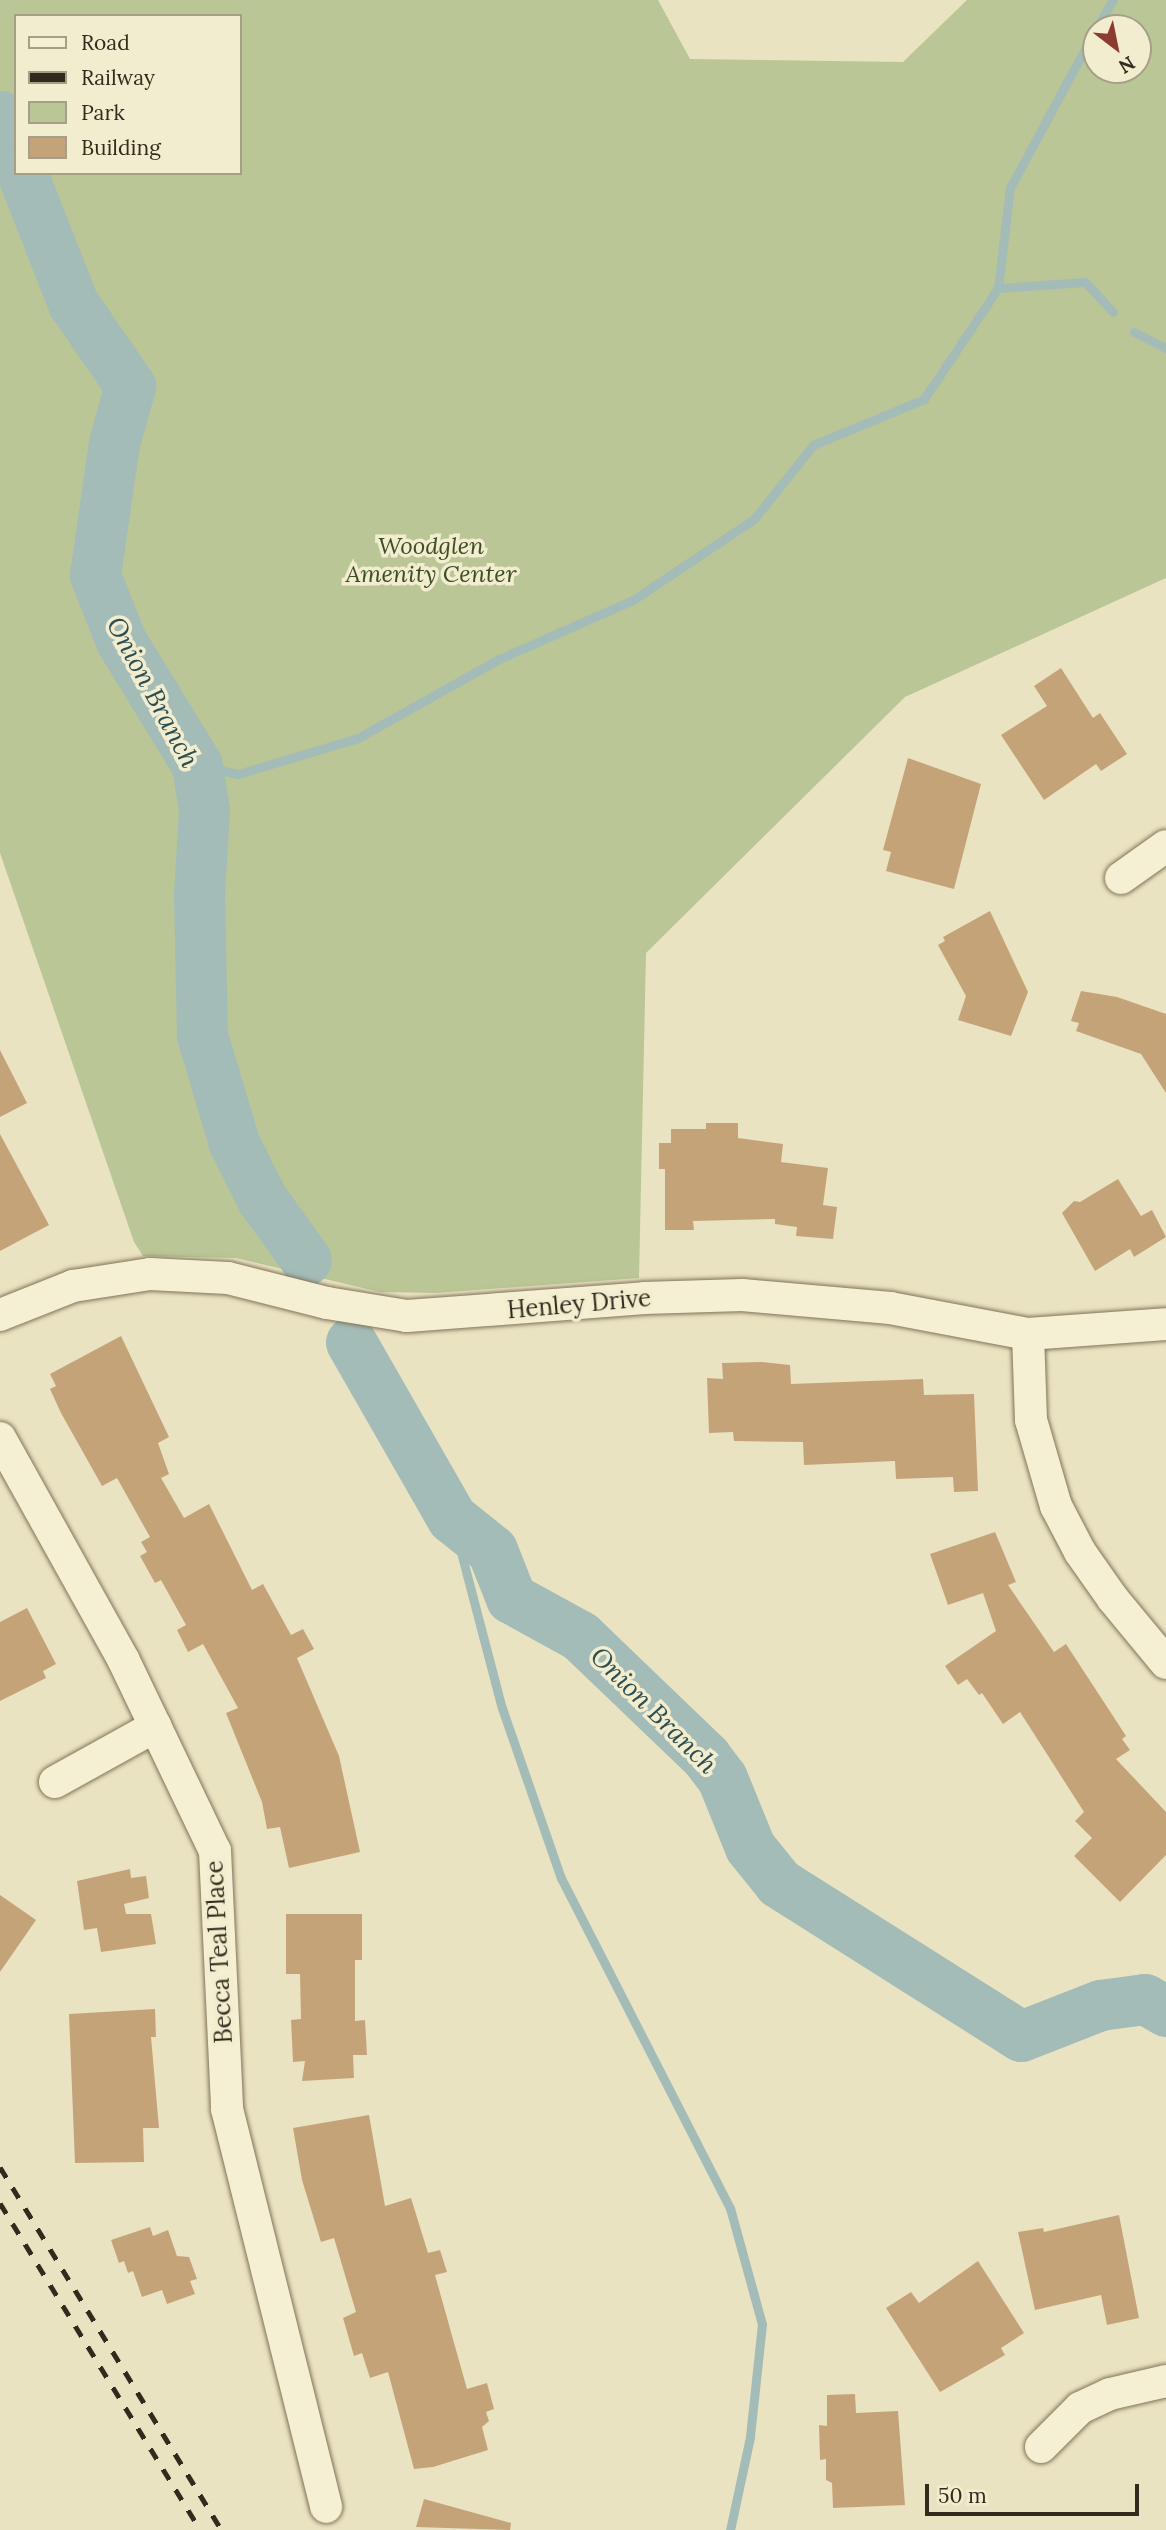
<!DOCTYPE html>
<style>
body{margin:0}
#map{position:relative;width:1166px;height:2530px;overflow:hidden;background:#eae3c1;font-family:Lora,serif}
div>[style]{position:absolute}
.green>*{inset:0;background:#bac696}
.stream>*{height:9px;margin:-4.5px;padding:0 4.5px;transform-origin:4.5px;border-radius:4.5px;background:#a3bcb8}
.river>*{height:51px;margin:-25.5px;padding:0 25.5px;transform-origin:25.5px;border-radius:25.5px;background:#a3bcb8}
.building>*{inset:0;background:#c5a379}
.roads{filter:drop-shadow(0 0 2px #81745a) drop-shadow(0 0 2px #81745a)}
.minor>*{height:32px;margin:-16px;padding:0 16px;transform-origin:16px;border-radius:16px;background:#f5f0d3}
.rail>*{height:5px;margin-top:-2.5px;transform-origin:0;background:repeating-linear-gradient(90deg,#322a1d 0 12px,transparent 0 24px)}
span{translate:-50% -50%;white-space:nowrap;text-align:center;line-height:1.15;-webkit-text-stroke:7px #f2edcf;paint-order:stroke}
.park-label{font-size:24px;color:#3d4d25;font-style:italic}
.street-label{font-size:24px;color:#322a1d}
.water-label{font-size:26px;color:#2d4e51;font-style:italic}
.legend{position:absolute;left:14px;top:14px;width:228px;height:161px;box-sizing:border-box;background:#f2edcf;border:2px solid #a59f88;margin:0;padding:9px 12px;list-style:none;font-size:21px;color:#322a1d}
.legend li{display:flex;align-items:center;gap:14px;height:35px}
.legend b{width:35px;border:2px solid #a59f88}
.north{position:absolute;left:1082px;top:14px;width:70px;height:70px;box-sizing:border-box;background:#f2edcf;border:2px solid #a59f88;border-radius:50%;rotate:148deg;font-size:19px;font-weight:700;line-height:28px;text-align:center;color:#322a1d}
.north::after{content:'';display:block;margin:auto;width:24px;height:32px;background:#8b3b2f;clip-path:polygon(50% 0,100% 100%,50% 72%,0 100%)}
.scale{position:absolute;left:925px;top:2484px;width:214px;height:32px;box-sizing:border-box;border:4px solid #322a1d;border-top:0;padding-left:9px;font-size:21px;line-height:24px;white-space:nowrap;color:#322a1d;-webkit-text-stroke:5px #f2edcf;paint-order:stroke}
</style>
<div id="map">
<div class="green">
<div style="clip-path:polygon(evenodd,0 0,658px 0,690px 59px,903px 62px,967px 0,1166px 0,1166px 578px,905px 697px,646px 953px,639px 1278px,436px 1293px,380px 1292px,236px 1258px,143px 1256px,134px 1242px,0 853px,0 0,16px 16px,240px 16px,240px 173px,16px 173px,16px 16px,0 0,1096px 28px,1138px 28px,1138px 70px,1096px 70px,1096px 28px)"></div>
</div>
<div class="stream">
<div style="left:1096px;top:28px;width:33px;rotate:-59deg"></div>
<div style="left:998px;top:288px;width:101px;rotate:-83.2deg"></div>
<div style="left:1010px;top:188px;width:182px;rotate:-61.7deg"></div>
<div style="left:1134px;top:332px;width:36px;rotate:27deg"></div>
<div style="left:197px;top:765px;width:42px;rotate:12.4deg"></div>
<div style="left:238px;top:774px;width:125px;rotate:-16.7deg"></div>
<div style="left:358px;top:738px;width:162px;rotate:-29.3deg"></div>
<div style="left:499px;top:659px;width:146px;rotate:-23.8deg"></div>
<div style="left:633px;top:600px;width:146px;rotate:-33.8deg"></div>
<div style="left:754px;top:519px;width:95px;rotate:-51.4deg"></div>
<div style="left:813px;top:445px;width:120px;rotate:-22.5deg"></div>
<div style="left:924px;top:399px;width:133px;rotate:-56.3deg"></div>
<div style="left:998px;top:288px;width:87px;rotate:-3.9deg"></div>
<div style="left:1085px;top:282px;width:41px;rotate:47deg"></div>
<div style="left:452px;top:1518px;width:196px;rotate:75.3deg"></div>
<div style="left:502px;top:1708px;width:180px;rotate:70.9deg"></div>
<div style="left:561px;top:1878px;width:371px;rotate:62.9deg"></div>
<div style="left:730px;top:2208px;width:120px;rotate:74.6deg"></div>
<div style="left:762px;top:2324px;width:114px;rotate:96.1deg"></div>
<div style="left:750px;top:2437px;width:95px;rotate:102.1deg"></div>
</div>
<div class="river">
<div style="left:0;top:116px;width:45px;rotate:69.1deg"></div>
<div style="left:22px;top:173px;width:140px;rotate:68.6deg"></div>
<div style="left:73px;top:303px;width:101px;rotate:55.5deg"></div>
<div style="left:130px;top:386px;width:59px;rotate:105.7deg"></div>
<div style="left:114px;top:443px;width:133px;rotate:98.2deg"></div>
<div style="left:95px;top:575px;width:71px;rotate:68.5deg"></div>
<div style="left:121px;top:641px;width:145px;rotate:58.5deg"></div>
<div style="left:197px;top:765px;width:46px;rotate:81.2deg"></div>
<div style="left:204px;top:810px;width:83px;rotate:93.4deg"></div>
<div style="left:199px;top:893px;width:142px;rotate:88.8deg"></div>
<div style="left:202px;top:1035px;width:113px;rotate:73.5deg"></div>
<div style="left:234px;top:1143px;width:63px;rotate:63.4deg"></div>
<div style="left:262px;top:1199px;width:75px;rotate:54.2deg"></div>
<div style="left:351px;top:1342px;width:203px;rotate:60.2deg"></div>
<div style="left:452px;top:1518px;width:51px;rotate:38.7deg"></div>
<div style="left:492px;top:1550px;width:52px;rotate:68.4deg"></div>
<div style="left:511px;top:1598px;width:79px;rotate:28.8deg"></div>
<div style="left:580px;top:1636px;width:175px;rotate:43.8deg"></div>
<div style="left:706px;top:1757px;width:26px;rotate:53deg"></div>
<div style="left:722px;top:1778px;width:74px;rotate:67.9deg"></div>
<div style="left:750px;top:1847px;width:46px;rotate:51.1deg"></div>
<div style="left:779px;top:1883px;width:286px;rotate:32.3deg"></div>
<div style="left:1021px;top:2036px;width:85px;rotate:-21.4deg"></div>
<div style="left:1100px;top:2005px;width:45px;rotate:-7.6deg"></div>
<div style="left:1145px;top:1999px;width:24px;rotate:30deg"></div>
</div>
<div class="building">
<div style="clip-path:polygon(1061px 668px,1093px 718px,1100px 713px,1127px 754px,1101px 771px,1096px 764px,1044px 800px,1001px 735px,1047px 706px,1034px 686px)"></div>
<div style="clip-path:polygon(908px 758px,981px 784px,954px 889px,886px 871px,891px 852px,883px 850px)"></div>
<div style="clip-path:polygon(990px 911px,1028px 992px,1011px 1036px,958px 1020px,966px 996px,938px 945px,945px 941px,943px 937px)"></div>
<div style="clip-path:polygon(1081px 991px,1117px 997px,1166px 1014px,1166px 1093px,1141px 1054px,1076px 1031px,1079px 1023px,1071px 1021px)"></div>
<div style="clip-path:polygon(0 1050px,27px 1103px,0 1117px)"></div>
<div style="clip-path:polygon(706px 1123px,738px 1123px,738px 1138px,783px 1144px,781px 1162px,828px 1168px,823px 1205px,837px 1207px,833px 1239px,796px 1236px,797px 1227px,775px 1224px,775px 1219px,693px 1221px,694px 1230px,665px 1230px,665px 1169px,659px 1169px,659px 1143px,671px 1143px,671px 1129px,706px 1129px)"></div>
<div style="clip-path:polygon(0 1134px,49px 1225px,0 1251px)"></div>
<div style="clip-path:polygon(1118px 1179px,1141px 1216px,1152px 1210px,1166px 1237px,1134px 1257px,1130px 1249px,1095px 1271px,1062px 1213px,1074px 1201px,1080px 1202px)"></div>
<div style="clip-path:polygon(121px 1336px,169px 1437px,158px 1443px,169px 1474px,161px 1478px,184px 1518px,209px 1504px,252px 1590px,263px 1584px,291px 1635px,303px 1629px,314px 1649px,297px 1658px,339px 1756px,360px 1852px,289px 1868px,280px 1827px,267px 1829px,262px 1802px,226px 1713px,238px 1708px,203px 1644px,188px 1652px,177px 1630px,186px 1625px,161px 1580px,155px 1583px,140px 1556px,147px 1552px,141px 1542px,150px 1537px,117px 1478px,102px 1486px,61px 1413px,50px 1389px,56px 1386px,50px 1374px)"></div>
<div style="clip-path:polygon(762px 1362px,790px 1365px,791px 1384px,923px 1379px,924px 1395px,974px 1394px,978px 1491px,954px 1492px,953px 1477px,896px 1479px,895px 1461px,804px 1465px,803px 1442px,734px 1441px,733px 1432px,709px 1433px,707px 1378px,723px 1379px,722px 1363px)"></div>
<div style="clip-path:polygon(995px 1532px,1016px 1582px,1008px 1585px,1054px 1652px,1066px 1644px,1126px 1736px,1122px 1739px,1130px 1750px,1116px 1759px,1166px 1812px,1166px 1855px,1120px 1902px,1074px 1856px,1092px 1838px,1075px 1821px,1084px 1812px,1020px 1712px,1003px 1724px,982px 1693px,979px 1695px,967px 1679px,958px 1685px,945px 1666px,996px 1631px,983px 1593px,948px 1605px,930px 1554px)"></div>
<div style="clip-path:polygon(27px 1608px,56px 1664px,43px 1671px,46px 1678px,0 1701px,0 1622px)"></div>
<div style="clip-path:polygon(130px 1869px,131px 1878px,146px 1876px,149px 1898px,124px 1904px,126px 1914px,151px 1914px,156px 1944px,101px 1952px,97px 1928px,84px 1930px,77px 1881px)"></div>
<div style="clip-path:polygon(0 1895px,36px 1920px,0 1972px)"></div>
<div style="clip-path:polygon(286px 1914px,362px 1914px,362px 1960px,355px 1960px,355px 2021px,365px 2020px,367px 2055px,353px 2055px,354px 2078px,302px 2081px,305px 2061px,293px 2062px,291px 2020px,301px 2019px,300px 1974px,286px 1974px)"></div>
<div style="clip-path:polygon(155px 2009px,156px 2037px,151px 2037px,159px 2128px,143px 2128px,144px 2162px,75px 2163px,69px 2014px)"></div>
<div style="clip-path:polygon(369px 2115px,385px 2206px,411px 2198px,428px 2253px,440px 2250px,447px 2272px,435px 2275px,467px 2389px,487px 2383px,494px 2409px,486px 2412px,489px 2421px,482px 2427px,488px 2450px,433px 2467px,414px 2469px,388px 2372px,370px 2378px,362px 2353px,354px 2356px,343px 2318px,356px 2312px,334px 2238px,321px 2242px,302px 2180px,293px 2128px)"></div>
<div style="clip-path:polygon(1119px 2215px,1139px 2318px,1107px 2325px,1101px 2295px,1035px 2310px,1018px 2232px,1043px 2228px,1044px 2232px)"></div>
<div style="clip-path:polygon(150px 2227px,153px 2236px,168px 2230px,177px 2256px,189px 2257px,197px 2279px,190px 2281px,195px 2294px,167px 2304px,162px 2290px,142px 2297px,133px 2271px,128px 2273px,124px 2261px,119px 2263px,111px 2240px)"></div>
<div style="clip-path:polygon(978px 2261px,1024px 2333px,1001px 2348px,1005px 2355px,940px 2392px,886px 2308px,911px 2292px,919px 2303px)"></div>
<div style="clip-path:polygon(855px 2394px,856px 2413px,898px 2411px,905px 2505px,833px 2508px,832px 2483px,826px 2480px,826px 2459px,820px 2460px,819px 2425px,827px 2426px,827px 2395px)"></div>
<div style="clip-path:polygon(424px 2499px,511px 2523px,510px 2530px,416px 2527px)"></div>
</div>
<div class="roads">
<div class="minor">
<div style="left:1121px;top:878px;width:55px;rotate:-35.4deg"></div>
<div style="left:0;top:1315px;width:79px;rotate:-21.7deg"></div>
<div style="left:73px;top:1286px;width:78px;rotate:-8.9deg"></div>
<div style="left:150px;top:1274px;width:78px;rotate:2.9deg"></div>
<div style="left:228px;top:1278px;width:102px;rotate:14.2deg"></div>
<div style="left:327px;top:1303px;width:81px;rotate:9.2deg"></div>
<div style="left:407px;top:1316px;width:238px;rotate:-4.3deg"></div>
<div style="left:644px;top:1298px;width:98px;rotate:-1.8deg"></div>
<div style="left:742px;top:1295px;width:149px;rotate:5deg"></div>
<div style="left:890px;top:1308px;width:140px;rotate:10.7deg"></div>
<div style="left:1028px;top:1334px;width:138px;rotate:-4.1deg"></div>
<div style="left:1028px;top:1334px;width:86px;rotate:88deg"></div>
<div style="left:1031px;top:1420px;width:90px;rotate:73.8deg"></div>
<div style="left:1056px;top:1506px;width:52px;rotate:62.4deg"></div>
<div style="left:1080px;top:1552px;width:57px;rotate:54.9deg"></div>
<div style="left:1113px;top:1599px;width:83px;rotate:50.4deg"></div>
<div style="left:0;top:1438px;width:253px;rotate:60.9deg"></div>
<div style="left:123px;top:1659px;width:213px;rotate:64.4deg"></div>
<div style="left:215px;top:1851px;width:258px;rotate:87.3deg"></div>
<div style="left:227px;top:2109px;width:410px;rotate:76deg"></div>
<div style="left:55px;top:1782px;width:115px;rotate:-29deg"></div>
<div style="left:1041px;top:2447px;width:55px;rotate:-45deg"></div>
<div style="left:1080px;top:2408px;width:33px;rotate:-25deg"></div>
<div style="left:1110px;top:2394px;width:57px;rotate:-13.1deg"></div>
</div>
</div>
<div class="rail">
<div style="left:0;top:2167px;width:426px;rotate:58.6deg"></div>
<div style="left:0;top:2203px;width:383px;rotate:58.5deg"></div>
</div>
<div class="park-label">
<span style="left:431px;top:560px">Woodglen<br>Amenity Center</span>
</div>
<div class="street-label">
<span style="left:579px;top:1304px;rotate:-5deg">Henley Drive</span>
<span style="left:219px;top:1952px;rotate:-93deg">Becca Teal Place</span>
</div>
<div class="water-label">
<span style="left:153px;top:692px;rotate:62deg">Onion Branch</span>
<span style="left:654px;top:1710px;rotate:45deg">Onion Branch</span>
</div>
<ul class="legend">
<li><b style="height:9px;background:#f5f0d3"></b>Road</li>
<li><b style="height:9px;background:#322a1d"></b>Railway</li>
<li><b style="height:19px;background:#bac696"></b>Park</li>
<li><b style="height:19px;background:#c5a379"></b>Building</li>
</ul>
<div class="north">N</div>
<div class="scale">50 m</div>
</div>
